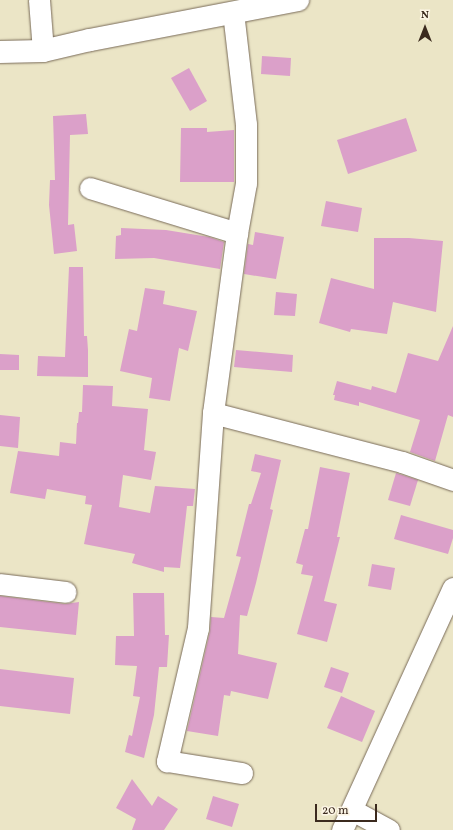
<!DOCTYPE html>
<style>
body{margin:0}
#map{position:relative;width:453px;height:830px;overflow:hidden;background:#ebe5c6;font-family:Vollkorn,serif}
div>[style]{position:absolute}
.building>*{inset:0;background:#dba0c9}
.roads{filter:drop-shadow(0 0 1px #796b59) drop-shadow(0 0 1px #796b59)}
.minor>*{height:21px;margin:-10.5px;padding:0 10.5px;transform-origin:10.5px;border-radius:10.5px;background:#fff}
.tertiary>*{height:22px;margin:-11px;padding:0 11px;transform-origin:11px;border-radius:11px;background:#fff}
span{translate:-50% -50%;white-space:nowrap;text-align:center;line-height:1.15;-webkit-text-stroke:3.5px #fcf5e5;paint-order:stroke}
.north{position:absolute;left:405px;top:8px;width:40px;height:40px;-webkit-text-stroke:3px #fcf5e5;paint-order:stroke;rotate:0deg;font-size:11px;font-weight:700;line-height:16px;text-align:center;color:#3b2a1e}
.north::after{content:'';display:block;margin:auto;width:14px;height:18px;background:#3b2a1e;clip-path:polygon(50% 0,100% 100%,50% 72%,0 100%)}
.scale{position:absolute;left:315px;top:804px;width:62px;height:18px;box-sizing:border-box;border:2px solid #3b2a1e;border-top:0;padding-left:5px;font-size:12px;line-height:14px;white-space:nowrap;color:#3b2a1e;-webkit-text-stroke:3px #fcf5e5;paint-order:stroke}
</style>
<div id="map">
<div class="building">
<div style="clip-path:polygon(262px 56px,291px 58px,290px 76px,261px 74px)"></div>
<div style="clip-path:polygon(189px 68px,207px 101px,190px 111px,171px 78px)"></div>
<div style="clip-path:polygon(86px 114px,88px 134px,70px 135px,68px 225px,74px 224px,77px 251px,54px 254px,49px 205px,50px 180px,55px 180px,53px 116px)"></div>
<div style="clip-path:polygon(406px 118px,417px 151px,348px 174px,337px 140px)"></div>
<div style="clip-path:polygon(181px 128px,207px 128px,207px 132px,234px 130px,234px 182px,180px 182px)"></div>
<div style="clip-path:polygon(326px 201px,362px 208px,358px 232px,321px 226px)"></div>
<div style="clip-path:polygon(121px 228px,166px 230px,209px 237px,224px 242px,220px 269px,154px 258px,115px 259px,116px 236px,121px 235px)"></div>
<div style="clip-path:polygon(255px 232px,284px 237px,276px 279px,244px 274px,248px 244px,253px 245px)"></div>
<div style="clip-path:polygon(374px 238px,409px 238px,443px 241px,436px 312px,393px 302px,387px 334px,351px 329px,350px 332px,319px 323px,331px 278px,374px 289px)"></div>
<div style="clip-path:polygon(69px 267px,83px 267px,84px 336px,87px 336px,88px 350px,88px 377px,37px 376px,38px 356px,65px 357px)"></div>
<div style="clip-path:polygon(145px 288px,165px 291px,163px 304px,197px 311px,188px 351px,179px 348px,170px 401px,149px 398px,152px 378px,120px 371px,129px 329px,137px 331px)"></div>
<div style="clip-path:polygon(276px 292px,297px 294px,295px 316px,274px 315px)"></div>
<div style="clip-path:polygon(453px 326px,453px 417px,448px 415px,435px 461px,410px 452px,420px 420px,359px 402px,359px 406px,334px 400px,335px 395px,333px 395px,337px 381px,371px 390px,372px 386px,396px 393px,408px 353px,438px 361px)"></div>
<div style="clip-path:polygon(236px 350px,293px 355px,292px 372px,234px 367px)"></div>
<div style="clip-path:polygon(0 354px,19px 355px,19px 370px,0 370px)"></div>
<div style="clip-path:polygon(83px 385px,113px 386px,112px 406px,148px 409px,144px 450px,156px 452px,151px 480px,123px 475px,119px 507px,150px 513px,155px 486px,195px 489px,193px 506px,187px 506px,180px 568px,164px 567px,164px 572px,132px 563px,135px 554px,84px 544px,92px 505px,85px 504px,86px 496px,47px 489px,45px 499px,10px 493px,18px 451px,59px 456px,60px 442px,76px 444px,77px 423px,78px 423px,79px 412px,82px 412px)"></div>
<div style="clip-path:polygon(0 415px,20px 417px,18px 448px,0 446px)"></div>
<div style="clip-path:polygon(255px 454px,281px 460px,270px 509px,273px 510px,256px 583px,247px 616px,240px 615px,238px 654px,277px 663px,268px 699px,231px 691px,230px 696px,224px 695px,218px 736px,187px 731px,210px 631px,211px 617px,224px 618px,241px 557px,236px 556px,249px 504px,251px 504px,261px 473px,251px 471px)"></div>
<div style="clip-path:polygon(320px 467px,350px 473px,337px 537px,340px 537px,324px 601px,337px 604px,327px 642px,297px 634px,313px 576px,301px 574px,303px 565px,296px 563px,305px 529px,308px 529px)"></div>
<div style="clip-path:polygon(396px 473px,418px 480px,410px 506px,388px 500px)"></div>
<div style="clip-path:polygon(401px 515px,453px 530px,453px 538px,448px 554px,394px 539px)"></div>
<div style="clip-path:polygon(372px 564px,395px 568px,391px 590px,368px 586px)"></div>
<div style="clip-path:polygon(133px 593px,164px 593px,165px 635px,169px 635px,167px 667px,159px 667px,154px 715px,144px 758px,125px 752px,129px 735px,132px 736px,140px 697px,133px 696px,137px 666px,115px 665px,116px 636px,134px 636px)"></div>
<div style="clip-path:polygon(0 596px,65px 604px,79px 602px,76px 635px,0 627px)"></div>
<div style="clip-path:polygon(331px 667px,349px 673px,342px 693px,324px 687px)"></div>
<div style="clip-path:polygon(0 669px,74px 678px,70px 714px,0 706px)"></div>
<div style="clip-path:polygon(341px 696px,375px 711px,362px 742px,327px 728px)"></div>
<div style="clip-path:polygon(132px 779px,152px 806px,158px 796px,178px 809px,164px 830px,132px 830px,136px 819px,116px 808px)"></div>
<div style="clip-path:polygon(213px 796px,239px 804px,232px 827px,206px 819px)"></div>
</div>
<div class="roads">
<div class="minor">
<div style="left:39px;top:0;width:51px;rotate:85.5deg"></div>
<div style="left:233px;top:12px;width:113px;rotate:83.4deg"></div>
<div style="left:246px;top:124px;width:59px;rotate:90deg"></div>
<div style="left:246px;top:183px;width:51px;rotate:100.2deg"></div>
<div style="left:237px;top:233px;width:182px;rotate:97.6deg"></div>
<div style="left:213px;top:413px;width:216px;rotate:94deg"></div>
<div style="left:198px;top:628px;width:137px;rotate:103.1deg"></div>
<div style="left:167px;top:761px;width:76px;rotate:9.1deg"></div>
<div style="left:90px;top:188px;width:154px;rotate:17deg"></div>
<div style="left:213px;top:413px;width:195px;rotate:14.5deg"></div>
<div style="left:402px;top:462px;width:54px;rotate:19.4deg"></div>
<div style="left:0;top:584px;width:66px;rotate:6.9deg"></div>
<div style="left:352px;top:810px;width:42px;rotate:28.4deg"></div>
<div style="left:342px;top:830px;width:266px;rotate:-65.4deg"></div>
</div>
<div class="tertiary">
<div style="left:0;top:52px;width:43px;rotate:-1.3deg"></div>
<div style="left:43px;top:51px;width:48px;rotate:-13.2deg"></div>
<div style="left:90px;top:40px;width:212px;rotate:-10.9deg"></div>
</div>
</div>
<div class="north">N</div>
<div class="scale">20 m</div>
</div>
